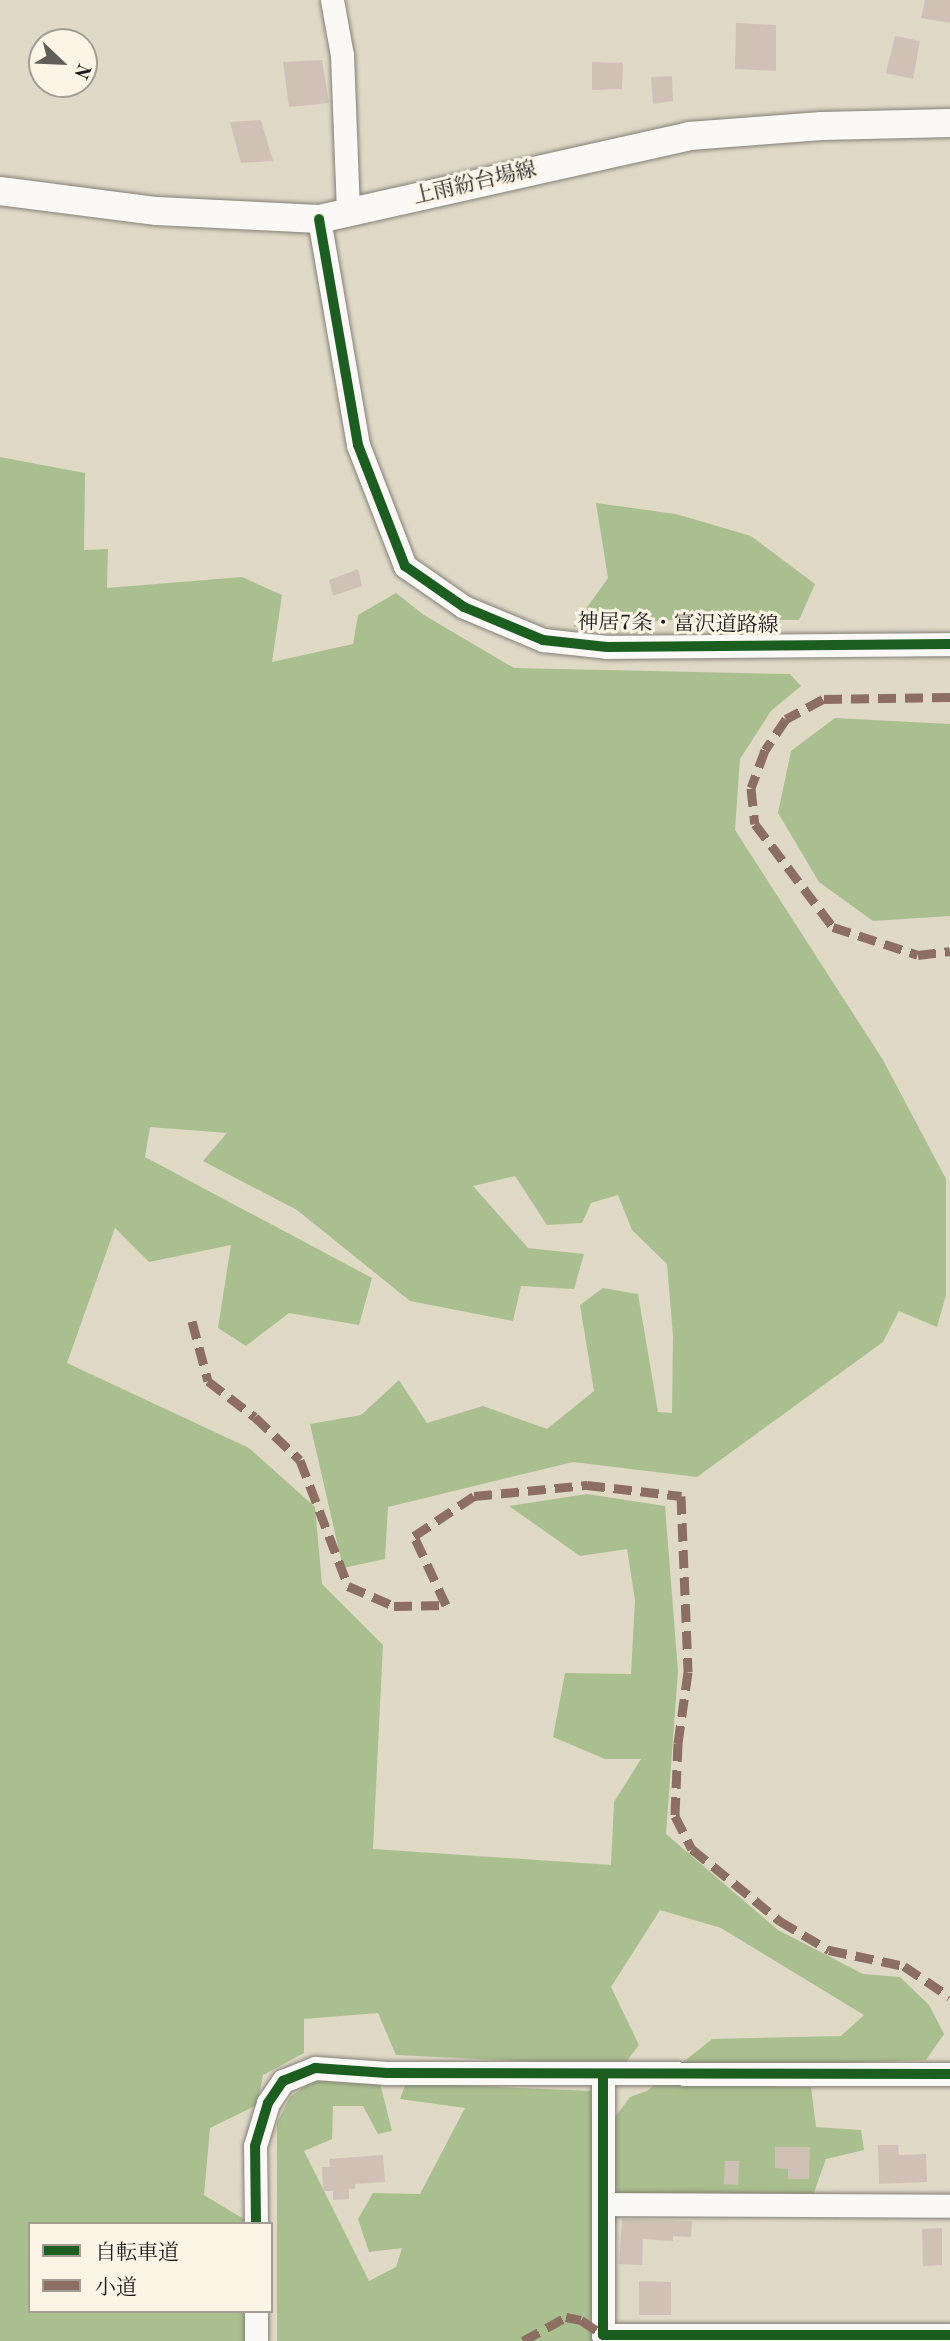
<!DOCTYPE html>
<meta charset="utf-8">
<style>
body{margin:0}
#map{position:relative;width:950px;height:2341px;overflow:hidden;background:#e0d9c6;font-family:"Old Standard TT","Noto Serif JP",serif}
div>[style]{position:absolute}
.forest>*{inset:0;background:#aabf8f}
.building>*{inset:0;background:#d0c1b6}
.roads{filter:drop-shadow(0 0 2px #848077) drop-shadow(0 0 2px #848077)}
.minor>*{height:23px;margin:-11.5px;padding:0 11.5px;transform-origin:11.5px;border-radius:11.5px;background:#faf9f6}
.major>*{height:28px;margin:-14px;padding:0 14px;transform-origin:14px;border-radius:14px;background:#faf9f6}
.quiet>*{height:9px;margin-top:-4.5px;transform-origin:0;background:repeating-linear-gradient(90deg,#8d6e63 0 18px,transparent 0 27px)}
.cycleway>*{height:10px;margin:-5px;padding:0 5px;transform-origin:5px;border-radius:5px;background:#1b5e20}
span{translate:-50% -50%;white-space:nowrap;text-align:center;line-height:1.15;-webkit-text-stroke:6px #fcf5e5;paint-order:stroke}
.street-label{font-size:21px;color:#1c1c1c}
.legend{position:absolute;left:28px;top:2222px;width:245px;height:91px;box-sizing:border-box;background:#fcf5e5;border:2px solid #a29e95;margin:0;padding:9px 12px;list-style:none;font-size:21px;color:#1c1c1c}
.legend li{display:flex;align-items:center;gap:14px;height:35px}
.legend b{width:35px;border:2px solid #a29e95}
.north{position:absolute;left:28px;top:28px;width:70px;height:70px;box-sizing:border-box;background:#fcf5e5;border:2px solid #a29e95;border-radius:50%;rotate:113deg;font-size:19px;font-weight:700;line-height:28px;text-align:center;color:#1c1c1c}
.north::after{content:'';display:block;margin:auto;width:24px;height:32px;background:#615e58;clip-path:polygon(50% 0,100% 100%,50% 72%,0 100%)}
</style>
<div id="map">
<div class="forest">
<div style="clip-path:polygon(0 457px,85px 473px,84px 550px,108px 549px,107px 588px,242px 577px,282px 595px,272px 662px,353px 644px,358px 615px,396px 593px,424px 615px,514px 668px,790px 674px,801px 686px,771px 711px,740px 759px,735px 830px,883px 1060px,946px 1179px,946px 1295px,937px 1327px,899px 1311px,883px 1342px,697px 1477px,573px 1462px,388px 1507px,385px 1559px,343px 1568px,310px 1424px,361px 1415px,399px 1380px,427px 1423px,483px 1406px,547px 1429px,594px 1391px,580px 1305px,603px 1288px,638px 1294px,658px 1412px,672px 1413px,673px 1336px,667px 1264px,632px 1230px,618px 1195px,591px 1203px,582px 1223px,547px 1225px,515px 1176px,473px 1186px,528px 1248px,584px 1254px,574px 1289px,521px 1286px,513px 1321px,410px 1301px,297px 1210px,203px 1161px,227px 1133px,150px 1127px,145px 1157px,372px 1278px,359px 1325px,289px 1313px,246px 1346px,218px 1328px,231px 1245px,149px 1262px,115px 1228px,67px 1363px,249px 1448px,315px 1507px,322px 1584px,383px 1645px,373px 1849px,611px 1865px,614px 1802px,641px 1759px,605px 1759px,553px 1737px,565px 1673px,631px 1674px,635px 1600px,627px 1549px,580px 1556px,509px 1506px,587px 1494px,665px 1506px,678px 1671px,666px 1834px,778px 1930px,863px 1974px,900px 1977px,929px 2005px,944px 2034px,926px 2060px,779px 2065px,775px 2087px,811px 2087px,816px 2127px,861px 2130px,864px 2150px,826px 2159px,813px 2195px,692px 2193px,619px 2196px,611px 2263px,593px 2339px,646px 2341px,277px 2341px,277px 2123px,290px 2097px,315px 2079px,380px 2083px,392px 2131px,378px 2134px,363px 2106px,333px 2106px,332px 2139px,304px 2151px,369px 2281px,396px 2267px,402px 2248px,369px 2252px,358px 2219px,373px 2193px,420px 2194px,465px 2108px,400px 2099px,406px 2083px,591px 2091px,594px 2146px,630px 2097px,647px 2091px,712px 2039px,841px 2036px,864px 2015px,721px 1928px,660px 1910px,611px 1987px,639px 2045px,623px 2066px,396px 2055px,378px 2013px,304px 2019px,304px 2053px,263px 2075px,257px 2105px,210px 2128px,204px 2195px,247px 2221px,247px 2224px,30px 2224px,30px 2311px,247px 2311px,247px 2341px,0 2341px)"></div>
<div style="clip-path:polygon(596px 503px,676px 514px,751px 536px,815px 584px,799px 620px,688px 619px,573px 627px,608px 578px)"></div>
<div style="clip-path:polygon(835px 718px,950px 724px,950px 916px,873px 921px,819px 882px,778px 813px,791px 751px)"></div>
</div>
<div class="building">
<div style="clip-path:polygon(925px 0,950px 0,950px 23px,921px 18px)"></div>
<div style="clip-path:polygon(736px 23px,776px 25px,776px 71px,735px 69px)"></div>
<div style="clip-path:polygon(895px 36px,920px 41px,913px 79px,886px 73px)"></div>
<div style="clip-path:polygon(322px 60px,329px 103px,289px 107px,283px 62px)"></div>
<div style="clip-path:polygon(592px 62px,623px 63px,622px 89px,592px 90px)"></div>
<div style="clip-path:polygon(672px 76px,673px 101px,653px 104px,651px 77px)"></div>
<div style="clip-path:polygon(261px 120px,273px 161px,241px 163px,230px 122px)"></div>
<div style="clip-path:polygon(358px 569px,362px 586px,333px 596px,329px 580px)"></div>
<div style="clip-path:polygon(878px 2145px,898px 2145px,899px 2155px,926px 2154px,927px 2182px,879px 2184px)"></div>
<div style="clip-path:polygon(775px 2147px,810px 2147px,809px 2179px,788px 2179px,788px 2169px,775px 2168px)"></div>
<div style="clip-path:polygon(383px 2155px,385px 2182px,355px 2184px,355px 2189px,349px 2189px,349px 2199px,333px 2200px,333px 2191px,323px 2191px,322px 2167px,330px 2167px,329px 2159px)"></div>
<div style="clip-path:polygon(725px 2161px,739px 2161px,738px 2185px,724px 2184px)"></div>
<div style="clip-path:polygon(622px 2219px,692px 2221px,691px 2237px,673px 2236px,673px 2241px,643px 2239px,642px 2265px,619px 2264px)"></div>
<div style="clip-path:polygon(942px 2228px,942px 2265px,923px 2266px,922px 2229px)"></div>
<div style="clip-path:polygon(639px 2281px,671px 2282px,671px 2315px,639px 2315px)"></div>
</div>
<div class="roads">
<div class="minor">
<div style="left:332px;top:0;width:56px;rotate:79.7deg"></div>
<div style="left:342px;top:55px;width:158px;rotate:87.8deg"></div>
<div style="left:319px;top:219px;width:229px;rotate:80.2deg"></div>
<div style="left:358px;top:445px;width:130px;rotate:68.8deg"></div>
<div style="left:405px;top:566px;width:72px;rotate:34.8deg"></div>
<div style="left:464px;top:607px;width:86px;rotate:22.7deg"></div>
<div style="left:543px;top:640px;width:64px;rotate:6.2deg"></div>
<div style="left:607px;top:647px;width:343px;rotate:-0.5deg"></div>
<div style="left:603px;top:2074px;width:261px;rotate:90deg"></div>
<div style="left:603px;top:2335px;width:347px"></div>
<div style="left:605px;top:2204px;width:345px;rotate:0.3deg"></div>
<div style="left:256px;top:2224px;width:78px;rotate:-90.7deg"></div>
<div style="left:255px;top:2146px;width:45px;rotate:-73.2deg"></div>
<div style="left:268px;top:2103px;width:27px;rotate:-56deg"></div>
<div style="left:283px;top:2081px;width:35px;rotate:-22deg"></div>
<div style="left:315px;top:2068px;width:72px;rotate:4deg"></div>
<div style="left:387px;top:2073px;width:563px;rotate:0.1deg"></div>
<div style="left:256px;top:2311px;width:30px;rotate:90deg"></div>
</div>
<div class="major">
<div style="left:0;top:191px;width:158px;rotate:7.3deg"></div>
<div style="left:157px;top:211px;width:162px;rotate:2.8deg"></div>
<div style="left:319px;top:219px;width:379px;rotate:-12.6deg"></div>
<div style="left:689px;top:136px;width:133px;rotate:-4.3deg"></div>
<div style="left:822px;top:126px;width:128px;rotate:-1.3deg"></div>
</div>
</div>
<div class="quiet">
<div style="left:950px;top:697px;width:127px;rotate:179.1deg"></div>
<div style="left:823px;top:699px;width:42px;rotate:151.6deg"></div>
<div style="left:786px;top:719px;width:37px;rotate:124deg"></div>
<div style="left:765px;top:750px;width:40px;rotate:110.2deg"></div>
<div style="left:751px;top:788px;width:36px;rotate:84deg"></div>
<div style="left:755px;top:824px;width:129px;rotate:52.9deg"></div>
<div style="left:833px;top:927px;width:89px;rotate:18.2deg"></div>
<div style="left:918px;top:955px;width:32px;rotate:-7deg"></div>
<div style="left:192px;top:1321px;width:62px;rotate:75.1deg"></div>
<div style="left:208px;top:1381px;width:59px;rotate:37.5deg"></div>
<div style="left:255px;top:1417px;width:62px;rotate:43.7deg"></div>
<div style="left:300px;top:1460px;width:135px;rotate:69.1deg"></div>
<div style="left:348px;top:1586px;width:50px;rotate:23.5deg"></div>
<div style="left:394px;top:1606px;width:52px;rotate:-1.1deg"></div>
<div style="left:446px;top:1605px;width:76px;rotate:-114.9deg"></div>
<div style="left:414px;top:1536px;width:72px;rotate:-33.7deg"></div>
<div style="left:474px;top:1496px;width:114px;rotate:-5.6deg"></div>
<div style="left:587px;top:1485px;width:95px;rotate:6.7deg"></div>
<div style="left:681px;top:1496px;width:176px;rotate:87.7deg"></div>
<div style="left:688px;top:1672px;width:72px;rotate:98deg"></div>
<div style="left:678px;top:1743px;width:73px;rotate:92.4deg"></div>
<div style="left:675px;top:1816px;width:37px;rotate:63deg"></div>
<div style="left:692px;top:1849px;width:114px;rotate:39.3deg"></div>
<div style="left:780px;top:1921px;width:57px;rotate:30.6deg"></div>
<div style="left:829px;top:1950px;width:77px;rotate:12deg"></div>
<div style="left:904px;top:1966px;width:55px;rotate:34deg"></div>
<div style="left:523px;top:2341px;width:49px;rotate:-29.2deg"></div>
<div style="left:566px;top:2317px;width:15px;rotate:11deg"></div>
<div style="left:581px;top:2320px;width:27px;rotate:34deg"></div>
</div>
<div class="cycleway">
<div style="left:319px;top:219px;width:229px;rotate:80.2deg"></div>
<div style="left:358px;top:445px;width:130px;rotate:68.8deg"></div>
<div style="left:405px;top:566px;width:72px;rotate:34.8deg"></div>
<div style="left:464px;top:607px;width:86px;rotate:22.7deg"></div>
<div style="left:543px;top:640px;width:64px;rotate:6.2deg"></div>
<div style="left:607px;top:647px;width:343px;rotate:-0.5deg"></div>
<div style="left:603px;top:2074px;width:261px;rotate:90deg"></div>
<div style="left:603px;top:2335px;width:347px"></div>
<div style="left:256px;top:2224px;width:78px;rotate:-90.7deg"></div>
<div style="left:255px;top:2146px;width:45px;rotate:-73.2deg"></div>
<div style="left:268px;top:2103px;width:27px;rotate:-56deg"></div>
<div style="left:283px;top:2081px;width:35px;rotate:-22deg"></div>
<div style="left:315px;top:2068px;width:72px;rotate:4deg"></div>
<div style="left:387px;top:2073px;width:563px;rotate:0.1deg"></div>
</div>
<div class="street-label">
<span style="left:475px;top:184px;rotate:-13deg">上雨紛台場線</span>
<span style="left:678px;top:625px;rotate:1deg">神居7条・富沢道路線</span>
</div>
<ul class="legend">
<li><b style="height:9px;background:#1b5e20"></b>自転車道</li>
<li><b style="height:9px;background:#8d6e63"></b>小道</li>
</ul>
<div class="north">N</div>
</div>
